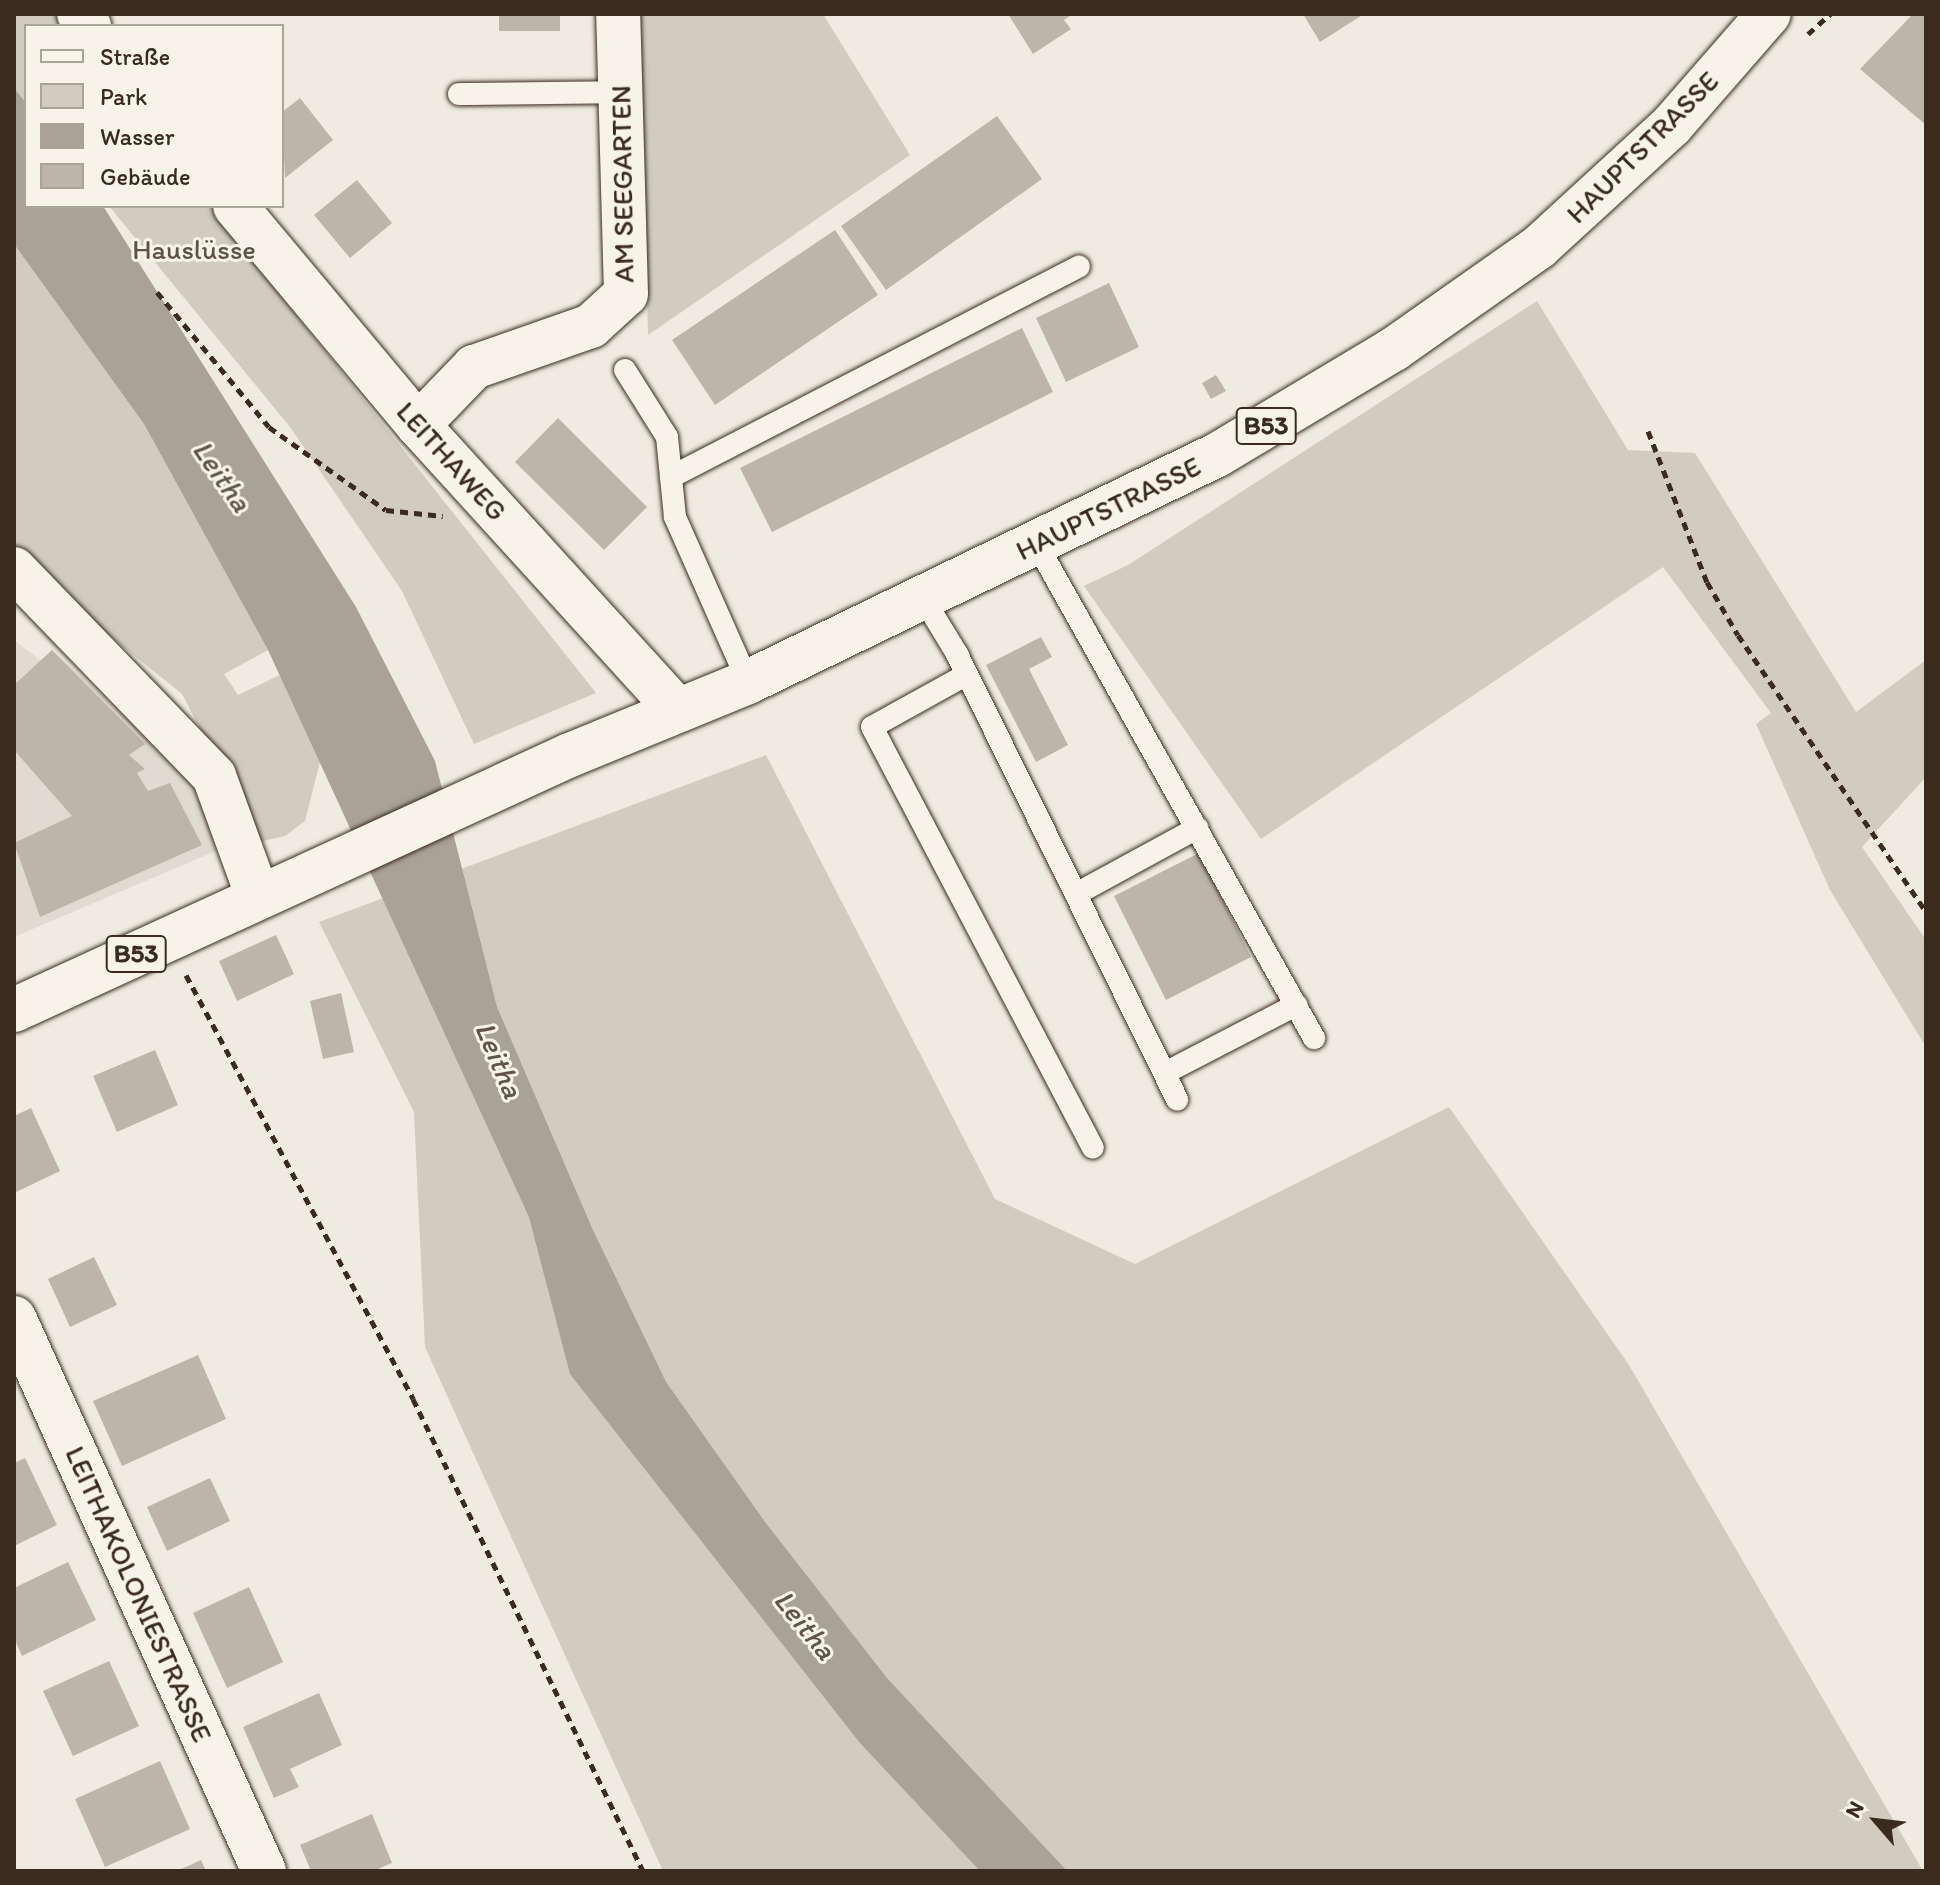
<!DOCTYPE html>
<meta charset="utf-8">
<style>
body{margin:0}
#map{position:relative;width:1940px;height:1885px;overflow:hidden;background:#efebe0;font-family:Itim,sans-serif}
div>[style]{position:absolute}
.built>*{inset:0;background:#e0dbd0}
.green>*{inset:0;background:#d1cbc0}
.water>*{inset:0;background:#aaa296}
.building>*{inset:0;background:#bdb5aa}
.path>*{height:5px;margin-top:-2.5px;transform-origin:0;background:repeating-linear-gradient(90deg,#3b2a1e 0 8px,transparent 0 14px)}
.roads{filter:drop-shadow(0 0 2px #3b2a1e) drop-shadow(0 0 2px #3b2a1e)}
.service>*{height:22px;margin:-11px;padding:0 11px;transform-origin:11px;border-radius:11px;background:#f7f3e8}
.minor>*{height:44px;margin:-22px;padding:0 22px;transform-origin:22px;border-radius:22px;background:#f7f3e8}
.primary>*{height:44px;margin:-22px;padding:0 22px;transform-origin:22px;border-radius:22px;background:#f7f3e8}
span{translate:-50% -50%;white-space:nowrap;text-align:center;line-height:1.15;-webkit-text-stroke:6px #f7f3e8;paint-order:stroke}
.shield-label span{padding:2px 6px;background:#f7f3e8;border:2px solid;border-radius:6px;-webkit-text-stroke-width:0}
.shield-label{font-size:26px;color:#3b2a1e;font-weight:700}
.street-label{font-size:28px;color:#3b2a1e}
.park-label{font-size:28px;color:#605246}
.water-label{font-size:30px;color:#625448;font-style:italic}
.frame{position:absolute;inset:0;border:16px solid #3b2a1e;pointer-events:none}
.legend{position:absolute;left:24px;top:24px;width:260px;height:184px;box-sizing:border-box;background:#f7f3e8;border:2px solid #aca397;margin:0;padding:10px 14px;list-style:none;font-size:24px;color:#3b2a1e}
.legend li{display:flex;align-items:center;gap:16px;height:40px}
.legend b{width:40px;border:2px solid #aca397}
.north{position:absolute;left:1836px;top:1781px;width:80px;height:80px;-webkit-text-stroke:6px #f7f3e8;paint-order:stroke;rotate:298deg;font-size:22px;font-weight:700;line-height:32px;text-align:center;color:#3b2a1e}
.north::after{content:'';display:block;margin:auto;width:28px;height:36px;background:#3b2a1e;clip-path:polygon(50% 0,100% 100%,50% 72%,0 100%)}
</style>
<div id="map">
<div class="built">
<div style="clip-path:polygon(14px 640px,41px 661px,52px 650px,200px 785px,216px 851px,14px 937px)"></div>
</div>
<div class="green">
<div style="clip-path:polygon(14px 14px,58px 14px,67px 26px,26px 26px,26px 103px,14px 88px)"></div>
<div style="clip-path:polygon(640px 14px,823px 14px,910px 155px,648px 335px)"></div>
<div style="clip-path:polygon(109px 206px,210px 206px,596px 693px,474px 744px,402px 591px,290px 427px)"></div>
<div style="clip-path:polygon(14px 244px,144px 424px,268px 650px,224px 674px,238px 695px,280px 675px,320px 762px,305px 821px,285px 836px,259px 842px,182px 694px,14px 559px)"></div>
<div style="clip-path:polygon(1537px 301px,1628px 450px,1695px 453px,1856px 712px,1926px 660px,1926px 777px,1862px 847px,1926px 940px,1926px 1047px,1830px 890px,1756px 724px,1771px 713px,1663px 567px,1261px 839px,1084px 586px,1128px 565px)"></div>
<div style="clip-path:polygon(766px 755px,995px 1199px,1135px 1264px,1449px 1107px,1629px 1365px,1923px 1871px,663px 1871px,425px 1347px,414px 1112px,319px 922px)"></div>
</div>
<div class="water">
<div style="clip-path:polygon(14px 88px,26px 103px,26px 206px,103px 206px,356px 607px,435px 761px,497px 1007px,592px 1228px,666px 1382px,765px 1522px,887px 1678px,1067px 1871px,980px 1871px,860px 1743px,570px 1374px,529px 1217px,268px 650px,144px 424px,14px 244px)"></div>
</div>
<div class="building">
<div style="clip-path:polygon(499px 14px,560px 14px,560px 31px,499px 31px)"></div>
<div style="clip-path:polygon(1008px 14px,1073px 14px,1064px 20px,1071px 29px,1033px 54px)"></div>
<div style="clip-path:polygon(1303px 14px,1364px 14px,1320px 42px)"></div>
<div style="clip-path:polygon(1913px 14px,1926px 14px,1926px 125px,1860px 69px)"></div>
<div style="clip-path:polygon(300px 98px,333px 140px,285px 178px,282px 112px)"></div>
<div style="clip-path:polygon(997px 116px,1042px 179px,886px 290px,841px 226px)"></div>
<div style="clip-path:polygon(357px 180px,392px 223px,350px 258px,314px 215px)"></div>
<div style="clip-path:polygon(835px 230px,878px 295px,715px 405px,672px 340px)"></div>
<div style="clip-path:polygon(1109px 283px,1139px 347px,1066px 382px,1036px 318px)"></div>
<div style="clip-path:polygon(1022px 328px,1053px 392px,772px 532px,740px 468px)"></div>
<div style="clip-path:polygon(1216px 375px,1226px 391px,1211px 399px,1202px 383px)"></div>
<div style="clip-path:polygon(558px 418px,647px 507px,604px 550px,515px 462px)"></div>
<div style="clip-path:polygon(1041px 637px,1052px 657px,1029px 669px,1068px 745px,1036px 762px,986px 665px)"></div>
<div style="clip-path:polygon(52px 650px,145px 744px,129px 755px,145px 769px,137px 773px,148px 791px,170px 783px,202px 845px,40px 917px,14px 843px,72px 816px,14px 750px,14px 685px)"></div>
<div style="clip-path:polygon(1199px 853px,1251px 957px,1166px 1000px,1114px 896px)"></div>
<div style="clip-path:polygon(276px 935px,294px 974px,237px 1001px,219px 961px)"></div>
<div style="clip-path:polygon(341px 993px,354px 1052px,323px 1059px,310px 1001px)"></div>
<div style="clip-path:polygon(155px 1050px,178px 1105px,117px 1132px,93px 1076px)"></div>
<div style="clip-path:polygon(31px 1108px,60px 1171px,14px 1193px,14px 1116px)"></div>
<div style="clip-path:polygon(94px 1257px,117px 1305px,70px 1327px,48px 1279px)"></div>
<div style="clip-path:polygon(198px 1355px,226px 1419px,122px 1466px,93px 1401px)"></div>
<div style="clip-path:polygon(25px 1458px,57px 1525px,14px 1546px,14px 1463px)"></div>
<div style="clip-path:polygon(210px 1478px,230px 1521px,167px 1551px,147px 1507px)"></div>
<div style="clip-path:polygon(68px 1562px,96px 1620px,22px 1656px,14px 1638px,14px 1588px)"></div>
<div style="clip-path:polygon(249px 1587px,283px 1662px,227px 1688px,193px 1613px)"></div>
<div style="clip-path:polygon(109px 1661px,139px 1726px,73px 1756px,43px 1691px)"></div>
<div style="clip-path:polygon(319px 1693px,342px 1745px,290px 1769px,299px 1787px,274px 1798px,243px 1727px)"></div>
<div style="clip-path:polygon(160px 1761px,190px 1829px,105px 1867px,75px 1799px)"></div>
<div style="clip-path:polygon(372px 1814px,392px 1863px,373px 1871px,311px 1871px,300px 1845px)"></div>
<div style="clip-path:polygon(201px 1860px,206px 1871px,177px 1871px)"></div>
</div>
<div class="path">
<div style="left:1808px;top:34px;width:30px;rotate:-42deg"></div>
<div style="left:157px;top:292px;width:175px;rotate:50.3deg"></div>
<div style="left:269px;top:427px;width:143px;rotate:35.4deg"></div>
<div style="left:386px;top:510px;width:57px;rotate:6deg"></div>
<div style="left:1648px;top:431px;width:162px;rotate:68.7deg"></div>
<div style="left:1707px;top:582px;width:61px;rotate:59.7deg"></div>
<div style="left:1738px;top:635px;width:335px;rotate:55.8deg"></div>
<div style="left:186px;top:975px;width:481px;rotate:61.8deg"></div>
<div style="left:413px;top:1399px;width:525px;rotate:64.02deg"></div>
</div>
<div class="roads">
<div class="service">
<div style="left:459px;top:94px;width:162px;rotate:-0.7deg"></div>
<div style="left:625px;top:370px;width:79px;rotate:57.9deg"></div>
<div style="left:667px;top:437px;width:80px;rotate:84.3deg"></div>
<div style="left:675px;top:517px;width:180px;rotate:66.1deg"></div>
<div style="left:671px;top:477px;width:459px;rotate:-27.3deg"></div>
<div style="left:1036px;top:543px;width:568px;rotate:60.68deg"></div>
<div style="left:923px;top:598px;width:66px;rotate:58.7deg"></div>
<div style="left:957px;top:654px;width:497px;rotate:63.7deg"></div>
<div style="left:964px;top:676px;width:105px;rotate:151deg"></div>
<div style="left:872px;top:727px;width:475px;rotate:62.3deg"></div>
<div style="left:1078px;top:893px;width:136px;rotate:-28.6deg"></div>
<div style="left:1165px;top:1073px;width:148px;rotate:-27.4deg"></div>
</div>
<div class="minor">
<div style="left:79px;top:14px;width:16px;rotate:50deg"></div>
<div style="left:235px;top:206px;width:285px;rotate:50.1deg"></div>
<div style="left:418px;top:425px;width:385px;rotate:47.7deg"></div>
<div style="left:418px;top:425px;width:81px;rotate:-46deg"></div>
<div style="left:474px;top:367px;width:124px;rotate:-19.3deg"></div>
<div style="left:591px;top:326px;width:47px;rotate:-42.4deg"></div>
<div style="left:626px;top:294px;width:280px;rotate:-91.6deg"></div>
<div style="left:14px;top:569px;width:288px;rotate:46deg"></div>
<div style="left:214px;top:776px;width:129px;rotate:70deg"></div>
<div style="left:14px;top:1318px;width:607px;rotate:65.67deg"></div>
</div>
<div class="primary">
<div style="left:14px;top:1010px;width:612px;rotate:-24.64deg"></div>
<div style="left:570px;top:755px;width:192px;rotate:-22.3deg"></div>
<div style="left:748px;top:682px;width:521px;rotate:-25.83deg"></div>
<div style="left:1217px;top:455px;width:206px;rotate:-30.9deg"></div>
<div style="left:1394px;top:349px;width:177px;rotate:-35.1deg"></div>
<div style="left:1539px;top:247px;width:180px;rotate:-42.5deg"></div>
<div style="left:1672px;top:125px;width:147px;rotate:-48.9deg"></div>
</div>
</div>
<div class="shield-label">
<span style="left:1266px;top:426px">B53</span>
<span style="left:136px;top:954px">B53</span>
</div>
<div class="street-label">
<span style="left:1642px;top:147px;rotate:-45deg">HAUPTSTRASSE</span>
<span style="left:622px;top:184px;rotate:-91deg">AM SEEGARTEN</span>
<span style="left:452px;top:461px;rotate:48deg">LEITHAWEG</span>
<span style="left:1108px;top:508px;rotate:-26deg">HAUPTSTRASSE</span>
<span style="left:139px;top:1594px;rotate:66deg">LEITHAKOLONIESTRASSE</span>
</div>
<div class="park-label">
<span style="left:194px;top:249px">Hauslüsse</span>
</div>
<div class="water-label">
<span style="left:222px;top:476px;rotate:55deg">Leitha</span>
<span style="left:499px;top:1060px;rotate:67deg">Leitha</span>
<span style="left:805px;top:1625px;rotate:51deg">Leitha</span>
</div>
<div class="frame"></div>
<ul class="legend">
<li><b style="height:10px;background:#f7f3e8"></b>Straße</li>
<li><b style="height:22px;background:#d1cbc0"></b>Park</li>
<li><b style="height:22px;background:#aaa296"></b>Wasser</li>
<li><b style="height:22px;background:#bdb5aa"></b>Gebäude</li>
</ul>
<div class="north">N</div>
</div>
